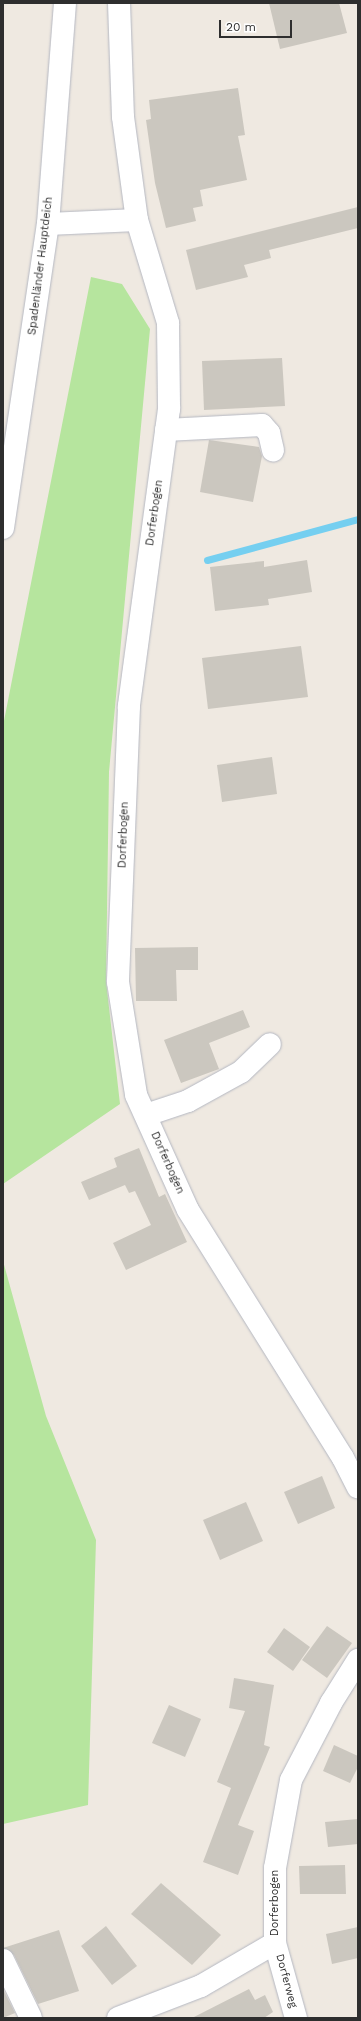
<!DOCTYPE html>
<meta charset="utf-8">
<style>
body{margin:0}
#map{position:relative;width:361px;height:2021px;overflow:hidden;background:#efe9e1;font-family:"Work Sans",sans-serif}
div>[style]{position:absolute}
.green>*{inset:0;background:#b6e59e}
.stream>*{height:7px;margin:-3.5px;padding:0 3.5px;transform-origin:3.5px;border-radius:3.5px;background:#75cff0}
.building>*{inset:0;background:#cbc7bf}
.roads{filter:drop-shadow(0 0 1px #b4b7c1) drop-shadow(0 0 1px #b4b7c1)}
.minor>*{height:22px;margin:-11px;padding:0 11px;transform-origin:11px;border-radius:11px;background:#fff}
span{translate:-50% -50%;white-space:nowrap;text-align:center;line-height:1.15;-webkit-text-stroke:3.5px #fff;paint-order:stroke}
.street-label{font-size:11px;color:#2e2e2e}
.frame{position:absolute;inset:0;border:4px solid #2e2e2e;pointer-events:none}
.scale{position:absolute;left:219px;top:20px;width:73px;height:18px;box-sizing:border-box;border:2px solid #2e2e2e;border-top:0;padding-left:5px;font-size:12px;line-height:14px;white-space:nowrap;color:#2e2e2e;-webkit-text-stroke:3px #fff;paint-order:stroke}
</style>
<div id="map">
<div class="green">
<div style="clip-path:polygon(91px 277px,122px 284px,150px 329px,109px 772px,106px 981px,120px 1104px,3px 1184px,3px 726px)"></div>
<div style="clip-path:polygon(3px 1261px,46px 1416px,96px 1540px,88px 1805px,3px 1824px)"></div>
</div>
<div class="stream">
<div style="left:207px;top:560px;width:156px;rotate:-15.2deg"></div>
</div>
<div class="building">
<div style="clip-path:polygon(269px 3px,339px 3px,347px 33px,280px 49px)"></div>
<div style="clip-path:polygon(238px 88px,245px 135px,238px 136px,247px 180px,200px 190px,203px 206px,193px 208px,196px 221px,166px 228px,155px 183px,146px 120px,151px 119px,149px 100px)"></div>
<div style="clip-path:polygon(358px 207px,358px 228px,269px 250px,271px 258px,244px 265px,248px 277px,196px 290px,186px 250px)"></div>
<div style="clip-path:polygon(282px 358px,285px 406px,204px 410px,202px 361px)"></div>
<div style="clip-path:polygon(209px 440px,259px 447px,262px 456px,253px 502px,200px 492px)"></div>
<div style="clip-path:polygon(307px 560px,312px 592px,268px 599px,269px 605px,215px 611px,210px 567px,264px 561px,264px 567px)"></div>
<div style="clip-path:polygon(301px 646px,308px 697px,208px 709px,202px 658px)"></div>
<div style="clip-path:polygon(272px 757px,277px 794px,222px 802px,217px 765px)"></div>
<div style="clip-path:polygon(198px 947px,198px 970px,176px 970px,177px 1001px,136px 1001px,135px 948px)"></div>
<div style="clip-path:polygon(243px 1010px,250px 1027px,209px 1043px,219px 1069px,181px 1083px,164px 1040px)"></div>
<div style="clip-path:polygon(139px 1148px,159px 1197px,165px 1194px,187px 1242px,126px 1270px,113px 1243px,151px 1225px,135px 1191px,129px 1193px,125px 1185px,89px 1200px,81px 1182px,117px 1167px,114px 1158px)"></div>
<div style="clip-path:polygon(322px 1476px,335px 1508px,298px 1524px,284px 1492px)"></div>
<div style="clip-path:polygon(246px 1502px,263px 1541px,220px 1560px,203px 1520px)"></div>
<div style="clip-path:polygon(327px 1626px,352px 1643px,327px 1678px,302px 1660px)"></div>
<div style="clip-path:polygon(284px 1628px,310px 1647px,293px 1671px,267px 1652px)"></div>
<div style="clip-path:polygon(234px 1678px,274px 1685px,264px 1745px,270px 1747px,238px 1825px,254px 1831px,238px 1875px,203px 1862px,231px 1788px,217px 1782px,245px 1711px,229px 1708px)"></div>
<div style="clip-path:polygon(169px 1705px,201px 1719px,185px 1757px,152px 1743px)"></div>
<div style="clip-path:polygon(334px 1745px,358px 1756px,358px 1767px,350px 1783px,323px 1771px)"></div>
<div style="clip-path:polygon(358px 1819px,358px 1844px,328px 1847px,325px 1822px)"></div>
<div style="clip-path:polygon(345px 1865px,346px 1894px,300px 1894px,299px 1866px)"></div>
<div style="clip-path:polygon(161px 1883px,221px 1935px,192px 1965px,131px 1914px)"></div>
<div style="clip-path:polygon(106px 1926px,137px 1966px,112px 1985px,81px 1946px)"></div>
<div style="clip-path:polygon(358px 1927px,358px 1958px,332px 1964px,326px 1934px)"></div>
<div style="clip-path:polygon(59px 1930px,79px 1991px,38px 2004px,14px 1955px,3px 1948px)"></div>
<div style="clip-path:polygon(3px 1989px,15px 2013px,3px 2018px)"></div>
<div style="clip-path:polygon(249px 1989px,255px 2000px,265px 1995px,273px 2012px,264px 2018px,192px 2018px)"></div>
</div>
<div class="roads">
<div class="minor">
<div style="left:119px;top:3px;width:114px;rotate:88deg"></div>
<div style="left:123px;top:117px;width:104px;rotate:82.3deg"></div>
<div style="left:48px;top:224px;width:89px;rotate:-2.6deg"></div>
<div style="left:137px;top:220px;width:108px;rotate:73.2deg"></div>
<div style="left:168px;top:323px;width:86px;rotate:89.3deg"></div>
<div style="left:169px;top:409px;width:300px;rotate:97.7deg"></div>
<div style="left:129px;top:706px;width:276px;rotate:92.3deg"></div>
<div style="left:118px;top:982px;width:114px;rotate:80.9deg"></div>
<div style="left:136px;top:1095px;width:126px;rotate:65.7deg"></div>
<div style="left:188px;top:1210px;width:292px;rotate:58deg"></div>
<div style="left:343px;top:1458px;width:33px;rotate:63deg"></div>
<div style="left:166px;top:430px;width:96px;rotate:-3deg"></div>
<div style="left:262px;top:425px;width:11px;rotate:49deg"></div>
<div style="left:269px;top:433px;width:18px;rotate:77deg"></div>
<div style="left:3px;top:528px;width:307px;rotate:-81.6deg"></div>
<div style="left:48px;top:224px;width:222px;rotate:-85.6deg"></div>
<div style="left:146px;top:1115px;width:44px;rotate:-18.4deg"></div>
<div style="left:188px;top:1101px;width:60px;rotate:-28.7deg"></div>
<div style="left:241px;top:1072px;width:40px;rotate:-44deg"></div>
<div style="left:275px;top:1943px;width:78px;rotate:74.4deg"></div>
<div style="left:3px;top:1960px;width:64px;rotate:64.2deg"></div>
<div style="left:118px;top:2018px;width:89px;rotate:-21.1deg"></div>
<div style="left:201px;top:1986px;width:86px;rotate:-30.2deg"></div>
<div style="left:275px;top:1943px;width:75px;rotate:-90deg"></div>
<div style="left:275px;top:1868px;width:89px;rotate:-79.7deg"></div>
<div style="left:291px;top:1780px;width:87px;rotate:-62.5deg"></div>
<div style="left:331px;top:1703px;width:51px;rotate:-57.9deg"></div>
</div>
</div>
<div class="street-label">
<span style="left:41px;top:266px;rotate:-83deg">Spadenländer Hauptdeich</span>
<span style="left:155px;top:513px;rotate:-82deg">Dorferbogen</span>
<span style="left:124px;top:835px;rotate:-88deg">Dorferbogen</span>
<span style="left:167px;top:1163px;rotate:66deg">Dorferbogen</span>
<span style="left:275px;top:1903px;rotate:-90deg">Dorferbogen</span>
<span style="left:286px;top:1981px;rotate:75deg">Dorferweg</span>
</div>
<div class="frame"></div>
<div class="scale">20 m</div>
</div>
